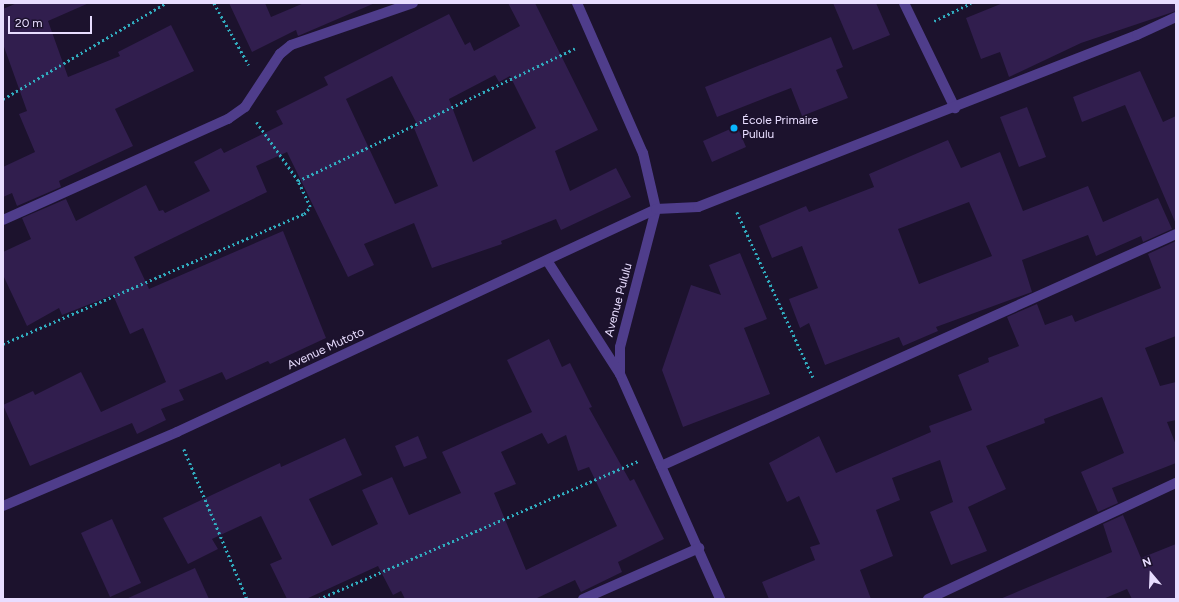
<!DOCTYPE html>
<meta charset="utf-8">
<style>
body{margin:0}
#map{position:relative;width:1179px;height:602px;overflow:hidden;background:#1c122d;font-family:Figtree,sans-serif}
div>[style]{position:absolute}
.building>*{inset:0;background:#311e4e}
.path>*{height:2.5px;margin-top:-1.25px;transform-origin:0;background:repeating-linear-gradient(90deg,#31acbf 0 2px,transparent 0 5px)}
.minor>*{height:10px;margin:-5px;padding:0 5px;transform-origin:5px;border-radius:5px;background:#4f3d8b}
.dots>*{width:11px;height:11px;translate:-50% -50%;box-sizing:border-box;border:2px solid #1c122d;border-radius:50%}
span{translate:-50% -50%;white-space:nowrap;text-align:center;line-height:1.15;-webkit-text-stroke:3px #1c122d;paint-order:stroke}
.poi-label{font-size:12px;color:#e8ddff}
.left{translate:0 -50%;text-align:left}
.street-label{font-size:12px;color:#e8ddff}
.frame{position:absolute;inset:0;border:4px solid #e8ddff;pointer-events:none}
.north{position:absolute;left:1131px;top:554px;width:40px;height:40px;-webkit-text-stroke:3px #1c122d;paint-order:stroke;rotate:341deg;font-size:11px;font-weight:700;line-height:16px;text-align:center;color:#e8ddff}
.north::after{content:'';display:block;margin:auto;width:14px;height:18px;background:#e8ddff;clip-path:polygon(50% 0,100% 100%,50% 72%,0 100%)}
.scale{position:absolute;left:8px;top:16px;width:84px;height:18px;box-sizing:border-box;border:2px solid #e8ddff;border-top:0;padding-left:5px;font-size:12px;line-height:14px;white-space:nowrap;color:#e8ddff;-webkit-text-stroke:3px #1c122d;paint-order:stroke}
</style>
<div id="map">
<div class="building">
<div style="clip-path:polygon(17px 3px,89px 3px,48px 21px,68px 77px,120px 56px,118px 52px,171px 25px,194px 71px,115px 109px,133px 146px,59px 181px,61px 187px,17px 206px,12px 193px,3px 197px,3px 167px,35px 152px,19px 114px,27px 111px,3px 44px,3px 9px)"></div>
<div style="clip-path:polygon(229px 3px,265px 3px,271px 17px,304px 3px,375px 3px,298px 36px,296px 30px,252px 52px)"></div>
<div style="clip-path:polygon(evenodd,508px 3px,535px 3px,598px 130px,555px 151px,570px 191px,616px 168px,631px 197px,561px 230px,556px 219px,501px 241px,502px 244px,432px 268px,414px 223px,364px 244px,374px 265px,348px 277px,287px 152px,256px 166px,267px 192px,134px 257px,149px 289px,283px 231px,326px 338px,270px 364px,268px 361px,226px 380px,222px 372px,179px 390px,184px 400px,161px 409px,166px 420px,137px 434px,132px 423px,30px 466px,3px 405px,33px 391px,35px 395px,81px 372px,101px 412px,166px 382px,143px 328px,130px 334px,113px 295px,62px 315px,59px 308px,27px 326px,3px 275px,3px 252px,31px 239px,22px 218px,66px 199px,76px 221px,146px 185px,159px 211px,163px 210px,165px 213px,210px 191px,194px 162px,221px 148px,224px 153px,283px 124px,276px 111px,328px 85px,324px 77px,449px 14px,465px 45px,470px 42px,474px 51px,520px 26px,508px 3px,495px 75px,499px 82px,510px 76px,536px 128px,473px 162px,449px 99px,495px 75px,508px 3px,392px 76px,418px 126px,414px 128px,438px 186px,395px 204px,346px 99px,392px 76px)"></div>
<div style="clip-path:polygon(833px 3px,876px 3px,890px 35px,853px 50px)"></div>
<div style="clip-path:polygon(1003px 3px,1176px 3px,1176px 11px,1081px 43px,1009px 77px,1000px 52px,981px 59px,966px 18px)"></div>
<div style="clip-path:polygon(831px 37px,843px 67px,836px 70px,848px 98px,802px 116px,791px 88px,717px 117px,705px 87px)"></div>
<div style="clip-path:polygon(1140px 71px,1163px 122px,1176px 116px,1176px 224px,1125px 105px,1082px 122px,1073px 97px)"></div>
<div style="clip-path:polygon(1027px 107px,1046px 157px,1019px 167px,1000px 117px)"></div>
<div style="clip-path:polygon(737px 126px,746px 147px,712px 162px,703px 141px)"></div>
<div style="clip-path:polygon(evenodd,948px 140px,961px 168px,1000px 152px,1023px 211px,1088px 186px,1103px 222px,1158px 198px,1172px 229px,1143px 242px,1141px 236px,1096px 256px,1088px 235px,1022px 260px,1032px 292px,936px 327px,938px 331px,903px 346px,899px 337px,825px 365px,809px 323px,800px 328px,789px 299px,818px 288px,802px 246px,772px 258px,759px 226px,806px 206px,809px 212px,874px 187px,869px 174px,948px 140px,969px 202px,992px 256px,919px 284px,898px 229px,969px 202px)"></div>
<div style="clip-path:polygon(1176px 241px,1176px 336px,1145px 348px,1160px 386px,1176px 382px,1176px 420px,1167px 422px,1176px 445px,1176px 463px,1112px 488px,1118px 503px,1098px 512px,1081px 472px,1124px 453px,1102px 397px,1044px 419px,1045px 423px,986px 446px,1006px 489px,968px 507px,987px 551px,951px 565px,930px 512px,953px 502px,940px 460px,892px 478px,900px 500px,876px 510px,893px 556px,860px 570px,871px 599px,769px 599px,762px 582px,815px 560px,810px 547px,820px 544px,799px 496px,787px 502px,769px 463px,819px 436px,836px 473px,931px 432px,929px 426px,972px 410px,958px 375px,989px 362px,988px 358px,1019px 346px,1007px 317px,1037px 304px,1045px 325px,1072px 315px,1075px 322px,1161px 288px,1148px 254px)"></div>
<div style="clip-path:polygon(740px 253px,767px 319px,744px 328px,770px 394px,683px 427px,662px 370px,691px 285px,721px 295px,709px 265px)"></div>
<div style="clip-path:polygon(evenodd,549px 339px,562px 367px,570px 363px,592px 407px,589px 408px,630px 481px,634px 479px,664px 539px,618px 562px,622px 572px,581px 592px,575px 580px,535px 599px,405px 599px,401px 591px,393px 595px,378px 566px,306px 599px,287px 599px,270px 564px,282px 559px,261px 516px,212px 539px,218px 549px,188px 564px,163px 518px,280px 463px,281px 467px,345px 438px,362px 475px,309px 499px,332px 546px,378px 524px,362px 490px,392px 477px,409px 515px,461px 493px,442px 452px,532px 412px,507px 360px,549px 339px,542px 433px,548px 444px,566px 435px,578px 471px,589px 467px,617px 526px,526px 570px,494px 493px,516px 484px,501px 452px,542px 433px)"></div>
<div style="clip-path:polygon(418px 436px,427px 458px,404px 467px,395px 446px)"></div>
<div style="clip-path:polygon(1123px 515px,1141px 558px,1176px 544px,1176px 599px,1132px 599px,1127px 589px,1103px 599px,1000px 599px,1112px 552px,1103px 524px)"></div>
<div style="clip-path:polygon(112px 519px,141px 583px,110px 597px,81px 533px)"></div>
<div style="clip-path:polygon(195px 568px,209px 599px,126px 599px)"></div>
</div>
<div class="path">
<div style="left:214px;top:3px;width:71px;rotate:60.6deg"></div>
<div style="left:934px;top:21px;width:41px;rotate:-25.9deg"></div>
<div style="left:3px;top:99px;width:189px;rotate:-30.5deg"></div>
<div style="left:298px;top:181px;width:307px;rotate:-25.6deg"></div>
<div style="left:737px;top:212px;width:182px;rotate:65.3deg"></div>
<div style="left:3px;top:344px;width:328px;rotate:-23.4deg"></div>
<div style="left:304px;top:214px;width:9px;rotate:-49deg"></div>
<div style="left:310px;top:207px;width:29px;rotate:-115deg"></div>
<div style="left:298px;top:181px;width:72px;rotate:-125.4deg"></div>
<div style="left:184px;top:449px;width:163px;rotate:67.2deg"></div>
<div style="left:319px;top:599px;width:348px;rotate:-23.4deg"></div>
</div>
<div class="minor">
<div style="left:577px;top:3px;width:164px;rotate:66.3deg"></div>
<div style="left:643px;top:153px;width:57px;rotate:76.9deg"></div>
<div style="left:656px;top:209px;width:143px;rotate:104.6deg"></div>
<div style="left:620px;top:347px;width:27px;rotate:90deg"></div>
<div style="left:620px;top:374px;width:246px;rotate:66deg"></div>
<div style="left:904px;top:3px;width:117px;rotate:64.1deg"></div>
<div style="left:3px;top:220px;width:247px;rotate:-24.2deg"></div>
<div style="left:228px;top:119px;width:21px;rotate:-35deg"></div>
<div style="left:245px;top:107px;width:64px;rotate:-56.6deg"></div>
<div style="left:280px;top:54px;width:14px;rotate:-39deg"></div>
<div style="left:291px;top:45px;width:129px;rotate:-19deg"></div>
<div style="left:548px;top:262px;width:133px;rotate:57.3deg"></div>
<div style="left:661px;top:466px;width:565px;rotate:-24.25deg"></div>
<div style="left:3px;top:506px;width:189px;rotate:-23deg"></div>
<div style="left:177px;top:432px;width:528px;rotate:-24.96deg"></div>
<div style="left:656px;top:209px;width:42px;rotate:-2.7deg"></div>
<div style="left:698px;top:207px;width:471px;rotate:-21.4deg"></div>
<div style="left:1137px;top:35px;width:43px;rotate:-24.8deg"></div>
<div style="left:583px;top:599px;width:127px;rotate:-23.7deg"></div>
<div style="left:928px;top:599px;width:274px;rotate:-25.1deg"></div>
</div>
<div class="dots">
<div style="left:734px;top:128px;background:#0ab6fe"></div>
</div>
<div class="poi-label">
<span class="left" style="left:742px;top:128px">École Primaire<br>Pululu</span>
</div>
<div class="street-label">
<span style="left:619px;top:300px;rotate:-75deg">Avenue Pululu</span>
<span style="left:326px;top:349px;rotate:-25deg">Avenue Mutoto</span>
</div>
<div class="frame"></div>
<div class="north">N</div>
<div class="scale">20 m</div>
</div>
